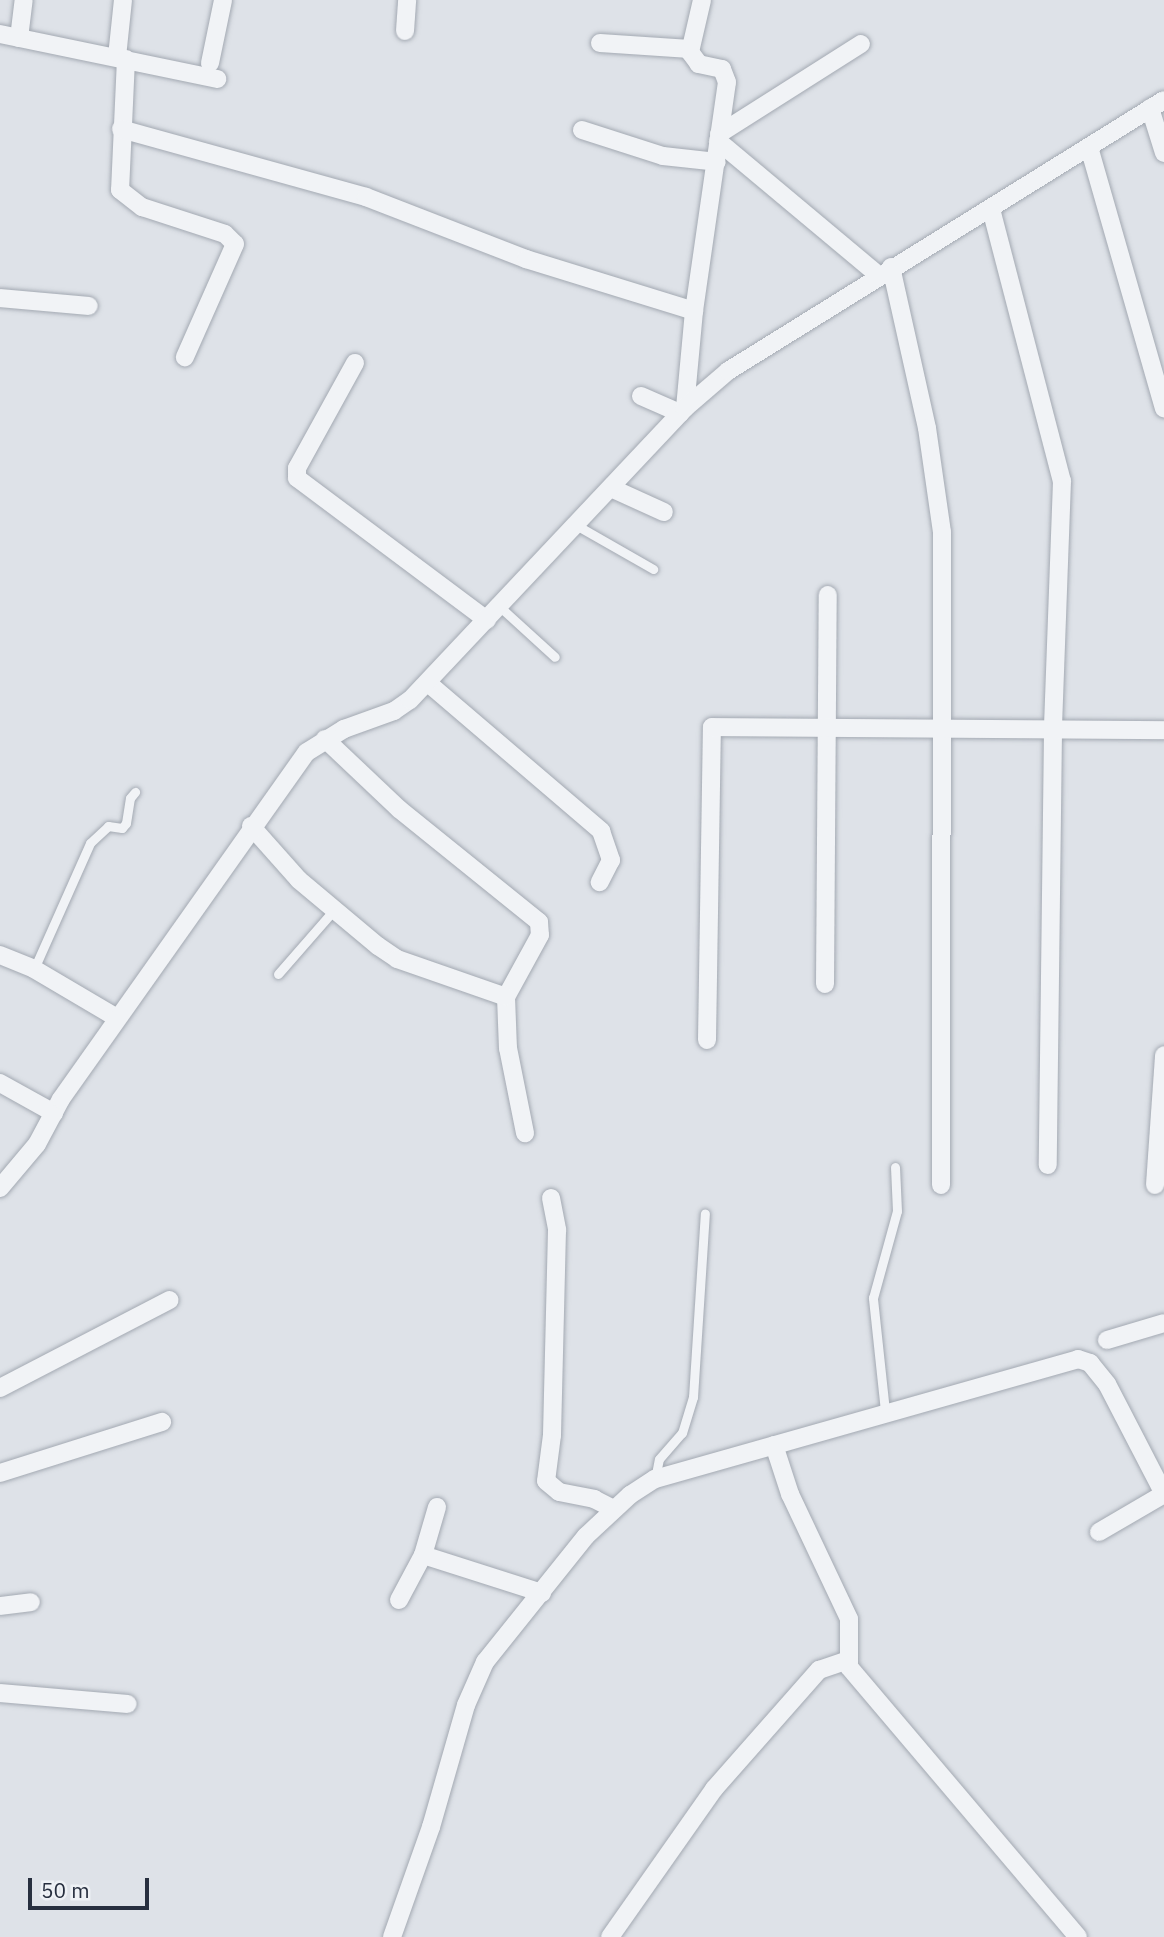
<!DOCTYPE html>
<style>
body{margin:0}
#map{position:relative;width:1164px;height:1937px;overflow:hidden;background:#dee2e8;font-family:"IBM Plex Sans",sans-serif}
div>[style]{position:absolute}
.roads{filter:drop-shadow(0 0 2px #a3a9b2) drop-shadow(0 0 2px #a3a9b2)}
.service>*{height:9px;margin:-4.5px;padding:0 4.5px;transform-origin:4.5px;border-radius:4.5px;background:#f1f3f6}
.minor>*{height:18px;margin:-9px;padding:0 9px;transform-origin:9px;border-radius:9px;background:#f1f3f6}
span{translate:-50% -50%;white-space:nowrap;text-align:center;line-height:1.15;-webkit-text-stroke:5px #eef1f5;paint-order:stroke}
.scale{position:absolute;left:28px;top:1878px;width:121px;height:32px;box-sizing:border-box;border:4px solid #272f3f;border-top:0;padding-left:9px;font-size:21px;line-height:24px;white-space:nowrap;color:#272f3f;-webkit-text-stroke:5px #eef1f5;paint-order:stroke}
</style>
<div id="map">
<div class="roads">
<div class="service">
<div style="left:576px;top:525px;width:89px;rotate:29.7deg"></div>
<div style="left:500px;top:607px;width:74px;rotate:42.3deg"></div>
<div style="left:34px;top:969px;width:138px;rotate:-66deg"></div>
<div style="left:90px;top:843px;width:25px;rotate:-43deg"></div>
<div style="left:108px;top:826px;width:14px;rotate:8deg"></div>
<div style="left:122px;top:828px;width:6px;rotate:-51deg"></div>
<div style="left:126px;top:823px;width:25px;rotate:-81deg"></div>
<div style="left:130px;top:798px;width:8px;rotate:-50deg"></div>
<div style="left:278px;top:974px;width:84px;rotate:-48.9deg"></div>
<div style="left:885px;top:1411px;width:114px;rotate:-96.1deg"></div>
<div style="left:873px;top:1298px;width:90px;rotate:-74.6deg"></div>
<div style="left:897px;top:1211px;width:44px;rotate:-92.6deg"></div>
<div style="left:655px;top:1479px;width:20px;rotate:-79deg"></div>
<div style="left:659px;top:1459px;width:35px;rotate:-49deg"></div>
<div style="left:682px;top:1433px;width:38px;rotate:-73deg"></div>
<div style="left:693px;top:1397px;width:184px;rotate:-86.3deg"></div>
</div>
<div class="minor">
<div style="left:405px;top:31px;width:31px;rotate:-86deg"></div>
<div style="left:0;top:34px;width:222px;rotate:11.7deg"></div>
<div style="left:19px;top:38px;width:38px;rotate:-83deg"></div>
<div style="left:600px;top:43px;width:90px;rotate:3.8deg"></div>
<div style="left:117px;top:57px;width:57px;rotate:-84deg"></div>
<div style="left:126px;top:59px;width:131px;rotate:92.6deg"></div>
<div style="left:120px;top:190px;width:28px;rotate:38deg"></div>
<div style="left:142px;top:207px;width:87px;rotate:18deg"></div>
<div style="left:225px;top:234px;width:14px;rotate:45deg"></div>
<div style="left:235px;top:244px;width:124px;rotate:113.9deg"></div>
<div style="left:210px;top:63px;width:64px;rotate:-78.3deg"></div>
<div style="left:1150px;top:108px;width:47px;rotate:72.7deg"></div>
<div style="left:121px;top:129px;width:254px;rotate:15.5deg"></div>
<div style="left:366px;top:197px;width:172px;rotate:21.2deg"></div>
<div style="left:526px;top:259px;width:176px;rotate:17.2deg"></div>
<div style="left:582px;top:130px;width:85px;rotate:17.8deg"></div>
<div style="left:663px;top:156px;width:54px;rotate:6.3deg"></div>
<div style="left:719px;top:134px;width:168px;rotate:-32.4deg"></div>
<div style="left:718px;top:141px;width:209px;rotate:39.9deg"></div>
<div style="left:1089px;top:147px;width:272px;rotate:74deg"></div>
<div style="left:991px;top:209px;width:281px;rotate:75.4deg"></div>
<div style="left:1062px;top:481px;width:250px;rotate:92.1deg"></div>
<div style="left:1053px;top:731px;width:434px;rotate:90.7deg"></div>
<div style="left:891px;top:267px;width:165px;rotate:77.4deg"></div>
<div style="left:927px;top:428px;width:105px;rotate:81.8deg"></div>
<div style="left:942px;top:532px;width:653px;rotate:90.09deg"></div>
<div style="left:0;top:298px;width:89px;rotate:5.1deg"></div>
<div style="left:355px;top:363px;width:120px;rotate:118.9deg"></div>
<div style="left:297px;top:468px;width:10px;rotate:90deg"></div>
<div style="left:297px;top:478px;width:237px;rotate:36.8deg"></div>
<div style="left:641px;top:396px;width:43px;rotate:23.6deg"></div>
<div style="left:685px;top:408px;width:97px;rotate:-84.7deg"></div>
<div style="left:694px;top:311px;width:231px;rotate:-81.8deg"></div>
<div style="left:727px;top:82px;width:14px;rotate:-111deg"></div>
<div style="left:722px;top:69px;width:24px;rotate:-168deg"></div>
<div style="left:699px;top:64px;width:15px;rotate:-127deg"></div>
<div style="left:690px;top:52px;width:53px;rotate:-77deg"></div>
<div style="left:611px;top:488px;width:58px;rotate:24.4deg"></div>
<div style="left:428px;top:683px;width:228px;rotate:40.5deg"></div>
<div style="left:601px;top:831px;width:31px;rotate:71deg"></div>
<div style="left:611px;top:860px;width:25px;rotate:117deg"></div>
<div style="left:325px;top:739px;width:102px;rotate:43.4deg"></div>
<div style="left:399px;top:809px;width:180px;rotate:38.9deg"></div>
<div style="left:539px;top:922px;width:13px;rotate:86deg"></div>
<div style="left:540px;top:935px;width:71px;rotate:118.7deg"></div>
<div style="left:506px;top:997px;width:51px;rotate:87.8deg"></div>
<div style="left:508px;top:1048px;width:87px;rotate:78.7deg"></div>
<div style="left:251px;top:826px;width:72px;rotate:48.4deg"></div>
<div style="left:299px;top:880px;width:103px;rotate:39.9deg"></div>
<div style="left:378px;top:946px;width:23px;rotate:34deg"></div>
<div style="left:397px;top:959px;width:115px;rotate:19.2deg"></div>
<div style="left:0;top:955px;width:37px;rotate:22deg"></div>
<div style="left:34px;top:969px;width:96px;rotate:30.6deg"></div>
<div style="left:825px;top:984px;width:389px;rotate:-89.6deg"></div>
<div style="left:707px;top:1040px;width:313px;rotate:-89.1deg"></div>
<div style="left:712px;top:727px;width:452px;rotate:0.4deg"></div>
<div style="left:0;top:1083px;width:62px;rotate:29.1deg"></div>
<div style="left:1155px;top:1185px;width:130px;rotate:-86deg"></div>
<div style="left:0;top:1188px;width:57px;rotate:-49.9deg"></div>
<div style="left:37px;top:1144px;width:51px;rotate:-61.9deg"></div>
<div style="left:61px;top:1099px;width:425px;rotate:-54.7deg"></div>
<div style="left:307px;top:752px;width:44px;rotate:-31.9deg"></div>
<div style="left:344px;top:729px;width:53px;rotate:-19.8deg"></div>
<div style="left:394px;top:711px;width:19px;rotate:-35deg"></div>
<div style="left:410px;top:700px;width:401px;rotate:-46.7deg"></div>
<div style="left:685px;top:408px;width:57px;rotate:-40.7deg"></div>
<div style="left:728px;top:371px;width:513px;rotate:-31.86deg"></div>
<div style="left:551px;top:1198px;width:33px;rotate:79deg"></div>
<div style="left:557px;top:1230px;width:205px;rotate:91.4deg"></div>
<div style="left:552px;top:1435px;width:46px;rotate:97.4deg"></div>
<div style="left:546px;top:1481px;width:17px;rotate:40deg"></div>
<div style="left:559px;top:1492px;width:36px;rotate:11deg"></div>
<div style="left:594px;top:1499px;width:22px;rotate:27deg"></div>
<div style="left:1107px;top:1340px;width:59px;rotate:-16.6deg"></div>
<div style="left:0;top:1388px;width:191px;rotate:-27.4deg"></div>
<div style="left:774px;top:1445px;width:52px;rotate:71.9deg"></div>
<div style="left:790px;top:1494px;width:138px;rotate:64.7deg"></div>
<div style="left:849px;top:1619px;width:48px;rotate:90deg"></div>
<div style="left:849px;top:1667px;width:354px;rotate:49.7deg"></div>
<div style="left:0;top:1473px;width:170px;rotate:-17.5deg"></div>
<div style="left:1099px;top:1532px;width:75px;rotate:-30.3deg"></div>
<div style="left:423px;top:1555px;width:50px;rotate:-73.7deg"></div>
<div style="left:399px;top:1600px;width:51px;rotate:-61.9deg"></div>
<div style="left:423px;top:1555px;width:125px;rotate:17.7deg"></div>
<div style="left:0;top:1606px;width:31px;rotate:-7deg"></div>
<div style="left:0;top:1693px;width:128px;rotate:4.9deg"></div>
<div style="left:392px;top:1937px;width:117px;rotate:-70.5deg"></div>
<div style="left:431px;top:1827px;width:127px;rotate:-74deg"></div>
<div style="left:466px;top:1705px;width:47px;rotate:-66.2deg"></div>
<div style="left:485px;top:1662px;width:161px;rotate:-51.3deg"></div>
<div style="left:586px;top:1536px;width:60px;rotate:-43deg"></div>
<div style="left:630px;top:1495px;width:30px;rotate:-33deg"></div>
<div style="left:655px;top:1479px;width:440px;rotate:-15.8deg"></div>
<div style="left:1078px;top:1359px;width:13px;rotate:18deg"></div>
<div style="left:1090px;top:1363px;width:27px;rotate:51deg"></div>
<div style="left:1107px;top:1384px;width:124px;rotate:62.6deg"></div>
<div style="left:610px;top:1937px;width:181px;rotate:-54.9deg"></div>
<div style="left:714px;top:1789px;width:159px;rotate:-48.6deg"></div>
<div style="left:819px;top:1670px;width:31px;rotate:-19deg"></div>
</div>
</div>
<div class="scale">50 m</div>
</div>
